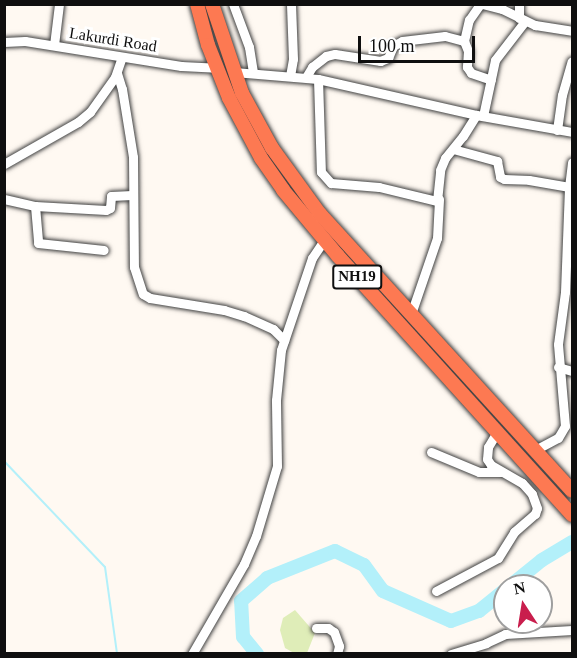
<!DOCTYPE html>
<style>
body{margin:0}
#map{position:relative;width:577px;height:658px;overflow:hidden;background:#fff9f2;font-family:Georgia,serif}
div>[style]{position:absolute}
.green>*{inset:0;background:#dfedb8}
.stream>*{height:2px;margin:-1px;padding:0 1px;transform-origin:1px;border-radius:1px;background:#b3f0fa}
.river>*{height:14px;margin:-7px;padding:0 7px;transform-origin:7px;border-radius:7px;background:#b3f0fa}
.roads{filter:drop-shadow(0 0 2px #424242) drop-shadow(0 0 2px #424242)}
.minor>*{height:9px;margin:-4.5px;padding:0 4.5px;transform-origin:4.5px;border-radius:4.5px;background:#fff}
.highway>*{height:14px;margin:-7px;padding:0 7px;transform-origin:7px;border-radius:7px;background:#fd7952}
span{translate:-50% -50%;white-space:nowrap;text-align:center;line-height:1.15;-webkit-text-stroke:6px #fff;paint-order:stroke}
.shield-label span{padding:2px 4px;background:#fff;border:2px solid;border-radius:4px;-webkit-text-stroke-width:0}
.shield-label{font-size:15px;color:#0f0f0f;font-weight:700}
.street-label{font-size:16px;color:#0f0f0f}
.frame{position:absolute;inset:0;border:6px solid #0f0f0f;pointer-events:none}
.north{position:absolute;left:493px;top:574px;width:60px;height:60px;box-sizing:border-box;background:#fff;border:2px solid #9f9f9f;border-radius:50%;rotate:348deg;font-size:16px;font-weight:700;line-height:24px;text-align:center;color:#0f0f0f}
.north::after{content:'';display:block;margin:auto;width:21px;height:27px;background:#c91e4d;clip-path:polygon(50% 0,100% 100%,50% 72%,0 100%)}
.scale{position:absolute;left:358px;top:36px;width:117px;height:27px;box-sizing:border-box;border:3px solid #0f0f0f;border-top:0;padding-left:8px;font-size:18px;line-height:21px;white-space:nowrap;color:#0f0f0f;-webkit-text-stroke:4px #fff;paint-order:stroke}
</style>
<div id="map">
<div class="green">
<div style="clip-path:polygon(295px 610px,315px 633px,307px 653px,294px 653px,285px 648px,280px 630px,283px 618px)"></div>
</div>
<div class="stream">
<div style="left:4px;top:461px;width:146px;rotate:46.4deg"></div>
<div style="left:105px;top:567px;width:88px;rotate:82.1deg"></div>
</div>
<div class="river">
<div style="left:510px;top:586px;width:41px;rotate:-39.1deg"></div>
<div style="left:542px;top:560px;width:35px;rotate:-31deg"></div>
<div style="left:257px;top:654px;width:22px;rotate:-129deg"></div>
<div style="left:243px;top:637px;width:36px;rotate:-93deg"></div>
<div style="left:241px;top:601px;width:35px;rotate:-41deg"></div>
<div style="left:267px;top:578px;width:73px;rotate:-21.7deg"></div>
<div style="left:335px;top:551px;width:32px;rotate:26deg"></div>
<div style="left:364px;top:565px;width:32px;rotate:54deg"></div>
<div style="left:383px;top:591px;width:74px;rotate:23.8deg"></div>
<div style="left:451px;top:621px;width:30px;rotate:-20deg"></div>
<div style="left:479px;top:611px;width:33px;rotate:-39deg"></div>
</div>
<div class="roads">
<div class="minor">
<div style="left:233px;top:4px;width:46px;rotate:69.6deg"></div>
<div style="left:249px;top:47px;width:26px;rotate:81deg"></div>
<div style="left:482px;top:4px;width:21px;rotate:14deg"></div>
<div style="left:502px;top:9px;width:37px;rotate:26deg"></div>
<div style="left:535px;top:25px;width:37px;rotate:9deg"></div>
<div style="left:519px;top:4px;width:14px;rotate:90deg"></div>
<div style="left:464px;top:41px;width:11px;rotate:68deg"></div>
<div style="left:468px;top:51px;width:16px;rotate:94deg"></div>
<div style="left:467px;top:67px;width:7px;rotate:56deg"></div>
<div style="left:471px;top:73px;width:21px;rotate:19deg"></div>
<div style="left:4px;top:42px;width:21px;rotate:-3deg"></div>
<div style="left:25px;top:41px;width:158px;rotate:9.1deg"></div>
<div style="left:181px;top:66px;width:35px;rotate:3deg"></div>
<div style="left:54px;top:45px;width:41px;rotate:-83deg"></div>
<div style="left:234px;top:72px;width:84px;rotate:4.8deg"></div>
<div style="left:318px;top:79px;width:162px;rotate:12.8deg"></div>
<div style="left:476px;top:115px;width:97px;rotate:10deg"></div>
<div style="left:117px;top:73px;width:17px;rotate:73deg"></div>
<div style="left:122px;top:89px;width:69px;rotate:80.8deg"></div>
<div style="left:133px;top:157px;width:110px;rotate:89.5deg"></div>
<div style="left:134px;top:267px;width:28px;rotate:72deg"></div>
<div style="left:143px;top:294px;width:8px;rotate:30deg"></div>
<div style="left:150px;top:298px;width:75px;rotate:9.2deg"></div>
<div style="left:224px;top:310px;width:21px;rotate:17deg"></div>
<div style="left:244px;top:316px;width:32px;rotate:24deg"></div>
<div style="left:273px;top:329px;width:16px;rotate:45deg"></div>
<div style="left:290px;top:76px;width:17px;rotate:-80deg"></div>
<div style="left:293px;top:59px;width:55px;rotate:-92.1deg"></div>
<div style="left:306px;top:77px;width:12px;rotate:-59deg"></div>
<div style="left:312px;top:67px;width:18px;rotate:-38deg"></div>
<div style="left:326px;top:56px;width:9px;rotate:-13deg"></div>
<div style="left:335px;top:54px;width:46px;rotate:8.8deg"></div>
<div style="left:380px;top:61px;width:9px;rotate:-21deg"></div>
<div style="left:388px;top:58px;width:13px;rotate:-67deg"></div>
<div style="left:393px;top:46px;width:10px;rotate:-29deg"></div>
<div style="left:402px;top:41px;width:43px;rotate:-6.6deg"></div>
<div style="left:445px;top:36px;width:20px;rotate:15deg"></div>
<div style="left:464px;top:41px;width:22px;rotate:-77deg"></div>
<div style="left:469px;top:20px;width:19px;rotate:-55deg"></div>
<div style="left:318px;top:79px;width:93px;rotate:88.2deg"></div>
<div style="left:321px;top:172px;width:15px;rotate:48deg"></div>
<div style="left:331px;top:183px;width:48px;rotate:4.8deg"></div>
<div style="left:379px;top:187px;width:60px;rotate:13.6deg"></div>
<div style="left:437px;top:201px;width:31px;rotate:-84deg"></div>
<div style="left:440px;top:170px;width:13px;rotate:-67deg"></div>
<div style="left:445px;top:158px;width:28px;rotate:-51deg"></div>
<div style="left:463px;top:136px;width:25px;rotate:-58deg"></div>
<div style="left:483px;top:116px;width:57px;rotate:-77.9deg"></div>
<div style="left:495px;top:60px;width:49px;rotate:-52.4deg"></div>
<div style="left:557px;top:130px;width:35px;rotate:-82deg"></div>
<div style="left:562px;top:95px;width:35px;rotate:-74deg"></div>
<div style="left:453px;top:149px;width:46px;rotate:15.3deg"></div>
<div style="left:497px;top:161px;width:16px;rotate:79deg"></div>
<div style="left:500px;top:177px;width:4px;rotate:27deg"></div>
<div style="left:504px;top:179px;width:25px;rotate:2deg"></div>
<div style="left:529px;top:180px;width:41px;rotate:9.9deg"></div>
<div style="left:4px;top:164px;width:85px;rotate:-29.6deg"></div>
<div style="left:78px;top:122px;width:16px;rotate:-40deg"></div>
<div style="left:90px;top:112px;width:43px;rotate:-54.5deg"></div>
<div style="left:115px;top:77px;width:21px;rotate:-71deg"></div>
<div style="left:4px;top:199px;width:32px;rotate:13deg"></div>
<div style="left:35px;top:206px;width:71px;rotate:3.2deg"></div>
<div style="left:106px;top:210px;width:4px;rotate:-27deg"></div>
<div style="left:110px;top:208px;width:12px;rotate:-85deg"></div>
<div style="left:111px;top:196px;width:21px;rotate:-3deg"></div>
<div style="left:35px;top:206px;width:37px;rotate:85deg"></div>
<div style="left:38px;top:243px;width:66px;rotate:6.1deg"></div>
<div style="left:411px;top:314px;width:80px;rotate:-71.1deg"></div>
<div style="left:437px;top:238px;width:39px;rotate:-87deg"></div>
<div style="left:558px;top:367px;width:15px;rotate:16deg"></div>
<div style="left:535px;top:450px;width:26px;rotate:-28deg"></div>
<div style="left:558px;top:438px;width:14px;rotate:-60deg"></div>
<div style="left:565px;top:426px;width:82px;rotate:-94.9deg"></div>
<div style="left:558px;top:344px;width:52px;rotate:-82.3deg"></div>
<div style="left:565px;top:292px;width:105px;rotate:-87.8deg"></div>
<div style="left:569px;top:187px;width:25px;rotate:-83deg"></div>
<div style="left:431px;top:452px;width:52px;rotate:22.6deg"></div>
<div style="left:479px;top:472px;width:23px"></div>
<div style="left:436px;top:591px;width:70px;rotate:-28deg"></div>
<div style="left:498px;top:558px;width:31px;rotate:-58deg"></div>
<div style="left:514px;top:532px;width:28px;rotate:-41deg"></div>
<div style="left:535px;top:514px;width:6px;rotate:-72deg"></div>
<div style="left:537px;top:508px;width:15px;rotate:-110deg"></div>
<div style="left:532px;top:494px;width:15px;rotate:-132deg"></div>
<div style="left:522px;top:483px;width:36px;rotate:-150deg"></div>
<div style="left:491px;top:465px;width:7px;rotate:-124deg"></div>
<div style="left:487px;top:459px;width:12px;rotate:-85deg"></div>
<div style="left:488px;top:447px;width:17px;rotate:-59deg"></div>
<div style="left:316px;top:628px;width:12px"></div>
<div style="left:328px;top:628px;width:7px;rotate:34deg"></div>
<div style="left:334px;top:632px;width:15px;rotate:70deg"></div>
<div style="left:339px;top:646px;width:8px;rotate:104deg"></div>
<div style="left:192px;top:654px;width:104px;rotate:-60deg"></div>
<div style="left:244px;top:564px;width:30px;rotate:-67deg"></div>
<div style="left:256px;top:536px;width:73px;rotate:-73.3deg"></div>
<div style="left:277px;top:466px;width:66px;rotate:-90.9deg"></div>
<div style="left:276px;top:400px;width:50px;rotate:-84.3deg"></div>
<div style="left:281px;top:350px;width:97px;rotate:-71.4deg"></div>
<div style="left:312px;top:258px;width:22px;rotate:-56deg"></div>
<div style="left:451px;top:654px;width:37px;rotate:-17deg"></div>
<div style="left:486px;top:643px;width:21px;rotate:-25deg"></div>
<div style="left:505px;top:634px;width:67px;rotate:-3.4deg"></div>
</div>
<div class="highway">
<div style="left:197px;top:4px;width:42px;rotate:75deg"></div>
<div style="left:208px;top:45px;width:57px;rotate:68.4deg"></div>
<div style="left:229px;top:98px;width:68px;rotate:61.9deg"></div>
<div style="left:261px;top:158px;width:39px;rotate:55deg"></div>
<div style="left:283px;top:190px;width:86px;rotate:50.2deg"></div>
<div style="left:338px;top:256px;width:349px;rotate:47.9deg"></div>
<div style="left:212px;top:4px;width:94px;rotate:71.4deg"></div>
<div style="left:242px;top:93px;width:63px;rotate:61.4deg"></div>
<div style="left:272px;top:148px;width:82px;rotate:54deg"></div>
<div style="left:320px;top:214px;width:374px;rotate:47.7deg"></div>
</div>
</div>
<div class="shield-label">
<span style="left:357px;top:277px">NH19</span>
</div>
<div class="street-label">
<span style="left:113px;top:40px;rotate:9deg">Lakurdi Road</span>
</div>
<div class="frame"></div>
<div class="north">N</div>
<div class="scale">100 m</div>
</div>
